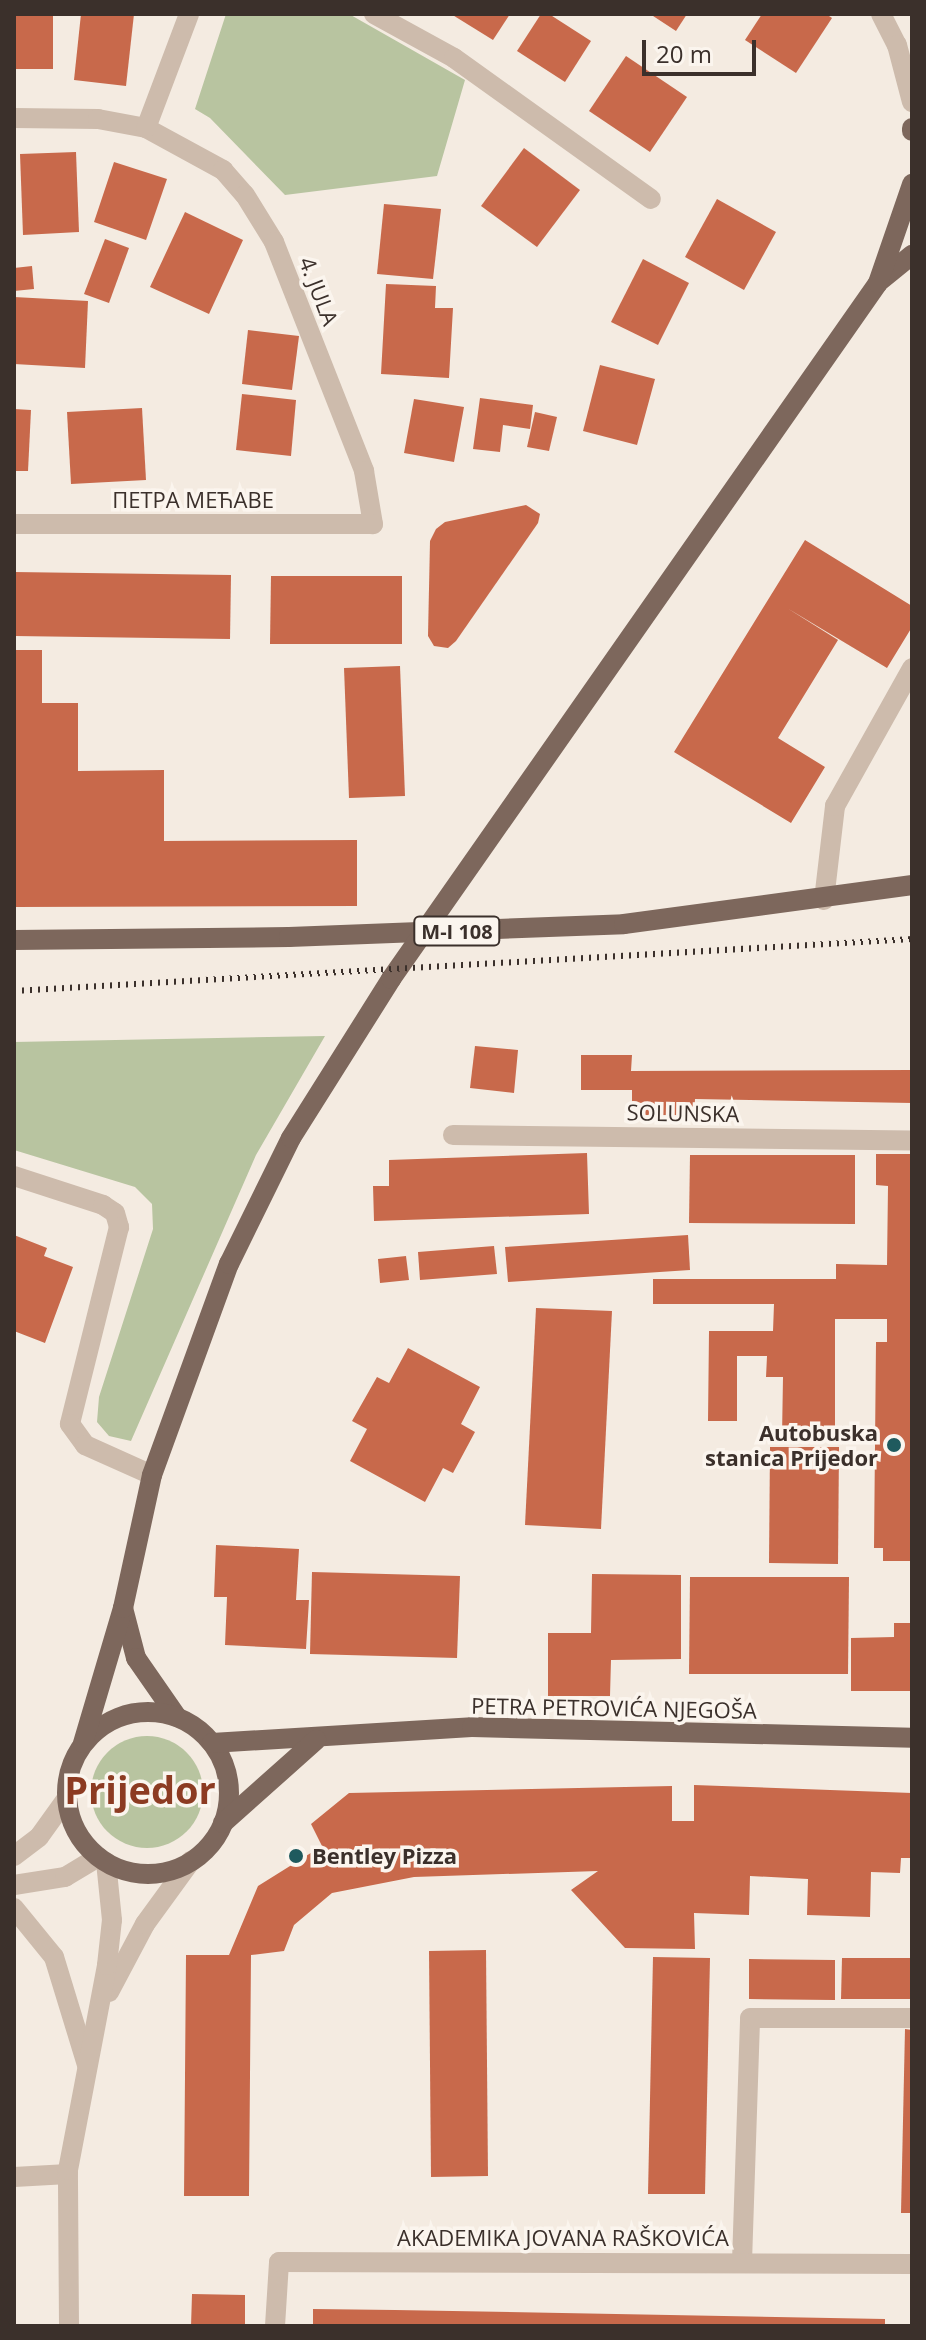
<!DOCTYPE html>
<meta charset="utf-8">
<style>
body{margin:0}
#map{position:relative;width:926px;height:2340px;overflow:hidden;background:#f4ebe1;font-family:"Open Sans",sans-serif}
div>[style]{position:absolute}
.green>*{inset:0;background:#b8c4a0}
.round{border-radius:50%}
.building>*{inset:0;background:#c8694b}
.service>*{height:20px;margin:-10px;padding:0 10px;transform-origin:10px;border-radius:10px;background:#cdbbac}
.minor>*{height:20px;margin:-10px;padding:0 10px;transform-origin:10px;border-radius:10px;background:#cdbbac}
.tertiary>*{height:20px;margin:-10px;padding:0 10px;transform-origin:10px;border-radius:10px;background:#cdbbac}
.primary>*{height:20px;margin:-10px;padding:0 10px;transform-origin:10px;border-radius:10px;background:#7d675c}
.primary>.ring{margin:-10px;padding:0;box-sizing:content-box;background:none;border:20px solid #7d675c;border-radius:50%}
.rail>*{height:6px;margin-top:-3px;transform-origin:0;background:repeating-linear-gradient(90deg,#3b302b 0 2px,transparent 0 8px)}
.dots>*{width:22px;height:22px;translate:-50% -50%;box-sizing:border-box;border:4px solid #fbf5ee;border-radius:50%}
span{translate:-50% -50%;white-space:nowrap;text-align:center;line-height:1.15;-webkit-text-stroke:7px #fbf5ee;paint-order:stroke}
.shield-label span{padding:2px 6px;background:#fbf5ee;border:2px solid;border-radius:6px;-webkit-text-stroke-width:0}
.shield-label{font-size:20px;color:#3b302b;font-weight:700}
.street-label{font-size:22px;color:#3b302b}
.poi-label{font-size:22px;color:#3b302b;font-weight:700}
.right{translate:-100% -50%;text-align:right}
.left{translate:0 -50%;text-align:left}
.town-label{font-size:38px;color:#8c3b22;font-weight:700}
.frame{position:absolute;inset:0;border:16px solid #3b302b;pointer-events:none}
.scale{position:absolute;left:642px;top:40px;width:114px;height:36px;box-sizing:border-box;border:4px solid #3b302b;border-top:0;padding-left:10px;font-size:24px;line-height:28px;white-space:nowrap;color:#3b302b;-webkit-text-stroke:6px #fbf5ee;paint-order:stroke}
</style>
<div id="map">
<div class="green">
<div style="clip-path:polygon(226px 14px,349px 14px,465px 80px,437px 176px,285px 195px,210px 118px,195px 109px)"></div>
<div style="clip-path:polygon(325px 1036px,256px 1155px,131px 1441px,109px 1436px,97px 1422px,99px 1397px,153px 1229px,152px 1204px,135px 1187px,14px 1150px,14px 1042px)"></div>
<div class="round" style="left:91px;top:1736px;width:112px;height:112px"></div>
</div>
<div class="building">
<div style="clip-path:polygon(14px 14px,53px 14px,53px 69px,14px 69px)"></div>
<div style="clip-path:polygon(81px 14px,134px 14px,126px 86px,74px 80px)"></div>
<div style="clip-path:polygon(451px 14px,510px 14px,493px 40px)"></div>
<div style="clip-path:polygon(541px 14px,549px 14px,591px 41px,565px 82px,517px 51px)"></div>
<div style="clip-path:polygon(650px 14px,687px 14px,676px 31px)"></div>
<div style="clip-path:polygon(762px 14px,826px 14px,832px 18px,796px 73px,745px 40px)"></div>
<div style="clip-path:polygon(626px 56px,687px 97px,650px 152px,589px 111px)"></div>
<div style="clip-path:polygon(524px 148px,580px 190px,537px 247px,481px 206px)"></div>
<div style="clip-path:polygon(76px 152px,79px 232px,23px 235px,20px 154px)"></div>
<div style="clip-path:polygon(114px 162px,167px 179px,146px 240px,94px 222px)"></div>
<div style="clip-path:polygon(717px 199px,776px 232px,744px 290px,685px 257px)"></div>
<div style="clip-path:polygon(384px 204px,441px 209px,433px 279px,377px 274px)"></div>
<div style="clip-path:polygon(185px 212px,243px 240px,209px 314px,150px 287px)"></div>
<div style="clip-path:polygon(105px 239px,129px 248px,109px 303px,84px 294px)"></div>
<div style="clip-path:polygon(643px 259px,689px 283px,658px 345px,611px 322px)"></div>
<div style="clip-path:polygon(32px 266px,34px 289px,14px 291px,14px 268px)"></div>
<div style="clip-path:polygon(386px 284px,436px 286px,435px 308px,453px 308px,449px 378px,381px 374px)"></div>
<div style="clip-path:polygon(14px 297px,88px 301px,85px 368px,14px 364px)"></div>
<div style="clip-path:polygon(248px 330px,299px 336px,292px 390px,242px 384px)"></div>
<div style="clip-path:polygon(600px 365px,655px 379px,637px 445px,583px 431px)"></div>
<div style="clip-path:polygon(242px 394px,296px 400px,291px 456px,236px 450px)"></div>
<div style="clip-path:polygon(480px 398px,533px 405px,530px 429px,503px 425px,500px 452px,473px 449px)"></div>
<div style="clip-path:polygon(414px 399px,464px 407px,454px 462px,404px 453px)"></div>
<div style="clip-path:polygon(142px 408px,146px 480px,71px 484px,67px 412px)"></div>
<div style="clip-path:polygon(14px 409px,31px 410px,28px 471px,14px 471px)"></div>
<div style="clip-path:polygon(535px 412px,557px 417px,549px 451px,527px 447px)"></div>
<div style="clip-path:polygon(526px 505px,540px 514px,538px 523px,456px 641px,448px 648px,434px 646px,428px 636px,430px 541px,436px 529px,445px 522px)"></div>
<div style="clip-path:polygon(805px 540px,912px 606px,912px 627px,887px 668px,787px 608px,838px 640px,778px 738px,825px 767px,791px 823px,674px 752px)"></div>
<div style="clip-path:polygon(14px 572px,231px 575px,230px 639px,14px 636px)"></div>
<div style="clip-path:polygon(271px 576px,402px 576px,402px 644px,270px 644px)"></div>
<div style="clip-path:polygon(14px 650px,42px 650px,42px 703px,78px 703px,78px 771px,164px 770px,164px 841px,357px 840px,357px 906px,14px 907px)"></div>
<div style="clip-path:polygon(400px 666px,405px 796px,349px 798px,344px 668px)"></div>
<div style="clip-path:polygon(475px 1046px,518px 1050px,514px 1093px,470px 1088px)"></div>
<div style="clip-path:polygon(581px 1055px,632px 1055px,631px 1071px,912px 1070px,912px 1103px,695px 1099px,694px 1115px,632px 1115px,632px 1090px,581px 1090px)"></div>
<div style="clip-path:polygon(587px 1153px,589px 1214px,374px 1221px,373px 1186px,389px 1186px,389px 1160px)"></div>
<div style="clip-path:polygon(876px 1154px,912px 1154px,912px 1561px,883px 1561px,883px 1548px,874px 1548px,876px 1342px,887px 1342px,887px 1319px,835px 1319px,835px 1436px,782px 1436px,783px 1377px,766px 1377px,767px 1356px,737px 1356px,737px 1421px,708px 1421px,709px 1331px,773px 1331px,774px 1304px,653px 1304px,653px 1279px,836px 1279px,836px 1264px,887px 1265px,888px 1186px,876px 1185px)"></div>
<div style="clip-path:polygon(690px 1155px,855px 1155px,855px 1224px,689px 1223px)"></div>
<div style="clip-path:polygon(14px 1235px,47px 1248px,44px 1256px,73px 1267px,45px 1343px,14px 1331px)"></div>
<div style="clip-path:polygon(688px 1235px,690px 1270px,508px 1282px,505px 1247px)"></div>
<div style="clip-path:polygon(494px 1246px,497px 1274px,420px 1280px,418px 1252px)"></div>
<div style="clip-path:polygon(406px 1256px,409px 1280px,380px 1283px,378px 1259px)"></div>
<div style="clip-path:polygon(536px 1308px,612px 1311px,601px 1529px,525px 1525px)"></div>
<div style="clip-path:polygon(408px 1348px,480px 1387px,461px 1424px,475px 1432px,453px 1473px,443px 1468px,425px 1502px,350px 1461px,367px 1429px,352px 1421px,377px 1377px,389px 1383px)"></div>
<div style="clip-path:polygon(770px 1447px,839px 1447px,838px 1564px,769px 1563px)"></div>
<div style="clip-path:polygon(216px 1545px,299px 1549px,296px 1600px,309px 1600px,306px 1649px,225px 1645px,227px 1597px,214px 1597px)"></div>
<div style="clip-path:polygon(312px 1572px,460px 1576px,457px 1658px,310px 1654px)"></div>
<div style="clip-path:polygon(592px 1574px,681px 1575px,681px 1659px,611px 1660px,610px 1696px,548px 1696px,548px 1633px,591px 1633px)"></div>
<div style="clip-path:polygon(690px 1577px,849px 1577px,848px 1674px,689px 1674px)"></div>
<div style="clip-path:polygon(894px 1623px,912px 1623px,912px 1691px,851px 1691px,851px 1638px,894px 1637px)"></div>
<div style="clip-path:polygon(694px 1785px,912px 1793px,912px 1858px,901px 1858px,900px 1873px,871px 1872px,870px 1917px,807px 1915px,808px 1879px,750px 1876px,749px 1915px,694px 1913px,695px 1949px,625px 1948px,571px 1890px,598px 1871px,414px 1877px,332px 1893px,294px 1925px,284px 1951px,251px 1955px,249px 2196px,184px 2196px,186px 1955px,229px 1955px,258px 1886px,322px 1846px,311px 1824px,349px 1793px,672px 1786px,672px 1821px,694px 1821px)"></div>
<div style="clip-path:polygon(486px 1950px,488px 2176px,431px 2177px,429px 1951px)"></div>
<div style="clip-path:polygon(653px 1957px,710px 1958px,705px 2194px,648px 2194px)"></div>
<div style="clip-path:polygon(842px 1958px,912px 1958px,912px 1999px,841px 1999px)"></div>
<div style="clip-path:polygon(749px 1959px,835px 1960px,835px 2000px,749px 1999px)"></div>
<div style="clip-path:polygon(905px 2029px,912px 2030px,912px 2213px,901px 2213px)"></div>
<div style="clip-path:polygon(192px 2294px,245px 2295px,245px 2326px,191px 2326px)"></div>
<div style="clip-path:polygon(313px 2309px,395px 2310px,885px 2319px,885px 2326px,313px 2326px)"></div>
</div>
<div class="service">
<div style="left:824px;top:900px;width:95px;rotate:-83.3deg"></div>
<div style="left:835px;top:806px;width:158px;rotate:-60.8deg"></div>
<div style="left:742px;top:2262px;width:244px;rotate:-88.1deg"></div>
<div style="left:750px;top:2018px;width:162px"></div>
</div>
<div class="minor">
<div style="left:374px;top:14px;width:91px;rotate:28.8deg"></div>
<div style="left:454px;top:58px;width:242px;rotate:35.6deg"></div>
<div style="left:881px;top:14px;width:35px;rotate:63deg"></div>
<div style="left:897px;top:45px;width:59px;rotate:75.3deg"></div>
<div style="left:14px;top:118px;width:84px;rotate:0.7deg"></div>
<div style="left:98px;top:119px;width:49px;rotate:10.6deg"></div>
<div style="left:146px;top:128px;width:88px;rotate:28.6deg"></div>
<div style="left:223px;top:170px;width:33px;rotate:49deg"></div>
<div style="left:245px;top:195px;width:55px;rotate:58.3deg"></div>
<div style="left:274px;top:242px;width:246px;rotate:68.5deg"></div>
<div style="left:364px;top:471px;width:54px;rotate:80.4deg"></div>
<div style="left:373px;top:524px;width:359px;rotate:180deg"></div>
<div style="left:146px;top:128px;width:122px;rotate:-69.3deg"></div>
<div style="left:453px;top:1135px;width:459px;rotate:0.7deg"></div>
<div style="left:14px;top:1176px;width:94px;rotate:18deg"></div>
<div style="left:103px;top:1205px;width:14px;rotate:34deg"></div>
<div style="left:115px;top:1213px;width:15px;rotate:74deg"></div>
<div style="left:119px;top:1227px;width:203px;rotate:104deg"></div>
<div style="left:70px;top:1424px;width:26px;rotate:54deg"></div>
<div style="left:85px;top:1445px;width:73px;rotate:24.1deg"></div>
<div style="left:14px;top:1856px;width:31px;rotate:-37deg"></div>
<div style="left:39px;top:1837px;width:48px;rotate:-54.3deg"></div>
<div style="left:14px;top:1885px;width:52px;rotate:-8.9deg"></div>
<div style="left:65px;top:1877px;width:39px;rotate:-31deg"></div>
<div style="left:14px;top:2177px;width:54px;rotate:-3.2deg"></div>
<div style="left:275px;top:2326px;width:64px;rotate:-86.4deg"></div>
<div style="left:279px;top:2262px;width:633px;rotate:0.18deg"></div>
</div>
<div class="tertiary">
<div style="left:14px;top:1908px;width:63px;rotate:50.8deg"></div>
<div style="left:54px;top:1957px;width:113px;rotate:73deg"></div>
<div style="left:109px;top:1992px;width:77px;rotate:-62.1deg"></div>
<div style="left:145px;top:1924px;width:78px;rotate:-53.9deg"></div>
<div style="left:69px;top:2326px;width:156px;rotate:-90.4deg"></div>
<div style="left:68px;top:2170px;width:209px;rotate:-79.2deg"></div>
<div style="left:107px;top:1965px;width:45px;rotate:-83.7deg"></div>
<div style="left:112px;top:1920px;width:58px;rotate:-95.9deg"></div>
</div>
<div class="primary">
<div style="left:912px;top:128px;width:3px;rotate:90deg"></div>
<div style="left:881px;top:280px;width:40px;rotate:-39deg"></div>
<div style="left:14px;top:940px;width:275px;rotate:-0.6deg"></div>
<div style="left:289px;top:937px;width:335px;rotate:-2.2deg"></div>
<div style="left:624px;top:924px;width:291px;rotate:-7.7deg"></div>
<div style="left:123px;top:1608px;width:52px;rotate:75.4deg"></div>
<div style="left:136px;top:1658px;width:72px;rotate:55.2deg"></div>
<div class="ring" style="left:67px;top:1712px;width:142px;height:142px"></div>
<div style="left:83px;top:1743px;width:141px;rotate:-73.5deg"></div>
<div style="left:123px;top:1608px;width:136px;rotate:-77.7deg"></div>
<div style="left:152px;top:1475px;width:225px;rotate:-70deg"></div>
<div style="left:229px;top:1264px;width:140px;rotate:-63.8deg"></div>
<div style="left:291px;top:1138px;width:188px;rotate:-57.8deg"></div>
<div style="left:391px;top:979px;width:849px;rotate:-55.02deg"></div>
<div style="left:878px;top:283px;width:105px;rotate:-71deg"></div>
<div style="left:212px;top:1743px;width:260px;rotate:-3.5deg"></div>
<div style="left:472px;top:1727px;width:440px;rotate:1.4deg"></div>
<div style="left:223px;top:1823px;width:125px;rotate:-41.7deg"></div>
</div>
<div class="rail">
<div style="left:14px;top:991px;width:900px;rotate:-3.31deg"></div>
</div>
<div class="dots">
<div style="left:894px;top:1445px;background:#1f5a5e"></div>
<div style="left:296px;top:1856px;background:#1f5a5e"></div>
</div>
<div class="shield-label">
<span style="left:457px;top:931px">M-I 108</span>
</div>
<div class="street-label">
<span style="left:319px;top:291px;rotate:69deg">4. JULA</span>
<span style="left:193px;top:500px">ПЕТРА МЕЋАВЕ</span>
<span style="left:683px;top:1113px;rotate:1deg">SOLUNSKA</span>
<span style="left:614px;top:1708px;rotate:1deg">PETRA PETROVIĆA NJEGOŠA</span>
<span style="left:563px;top:2238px">AKADEMIKA JOVANA RAŠKOVIĆA</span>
</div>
<div class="poi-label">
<span class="right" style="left:878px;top:1445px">Autobuska<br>stanica Prijedor</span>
<span class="left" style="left:312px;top:1856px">Bentley Pizza</span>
</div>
<div class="town-label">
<span style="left:140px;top:1790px">Prijedor</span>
</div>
<div class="frame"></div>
<div class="scale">20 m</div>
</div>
